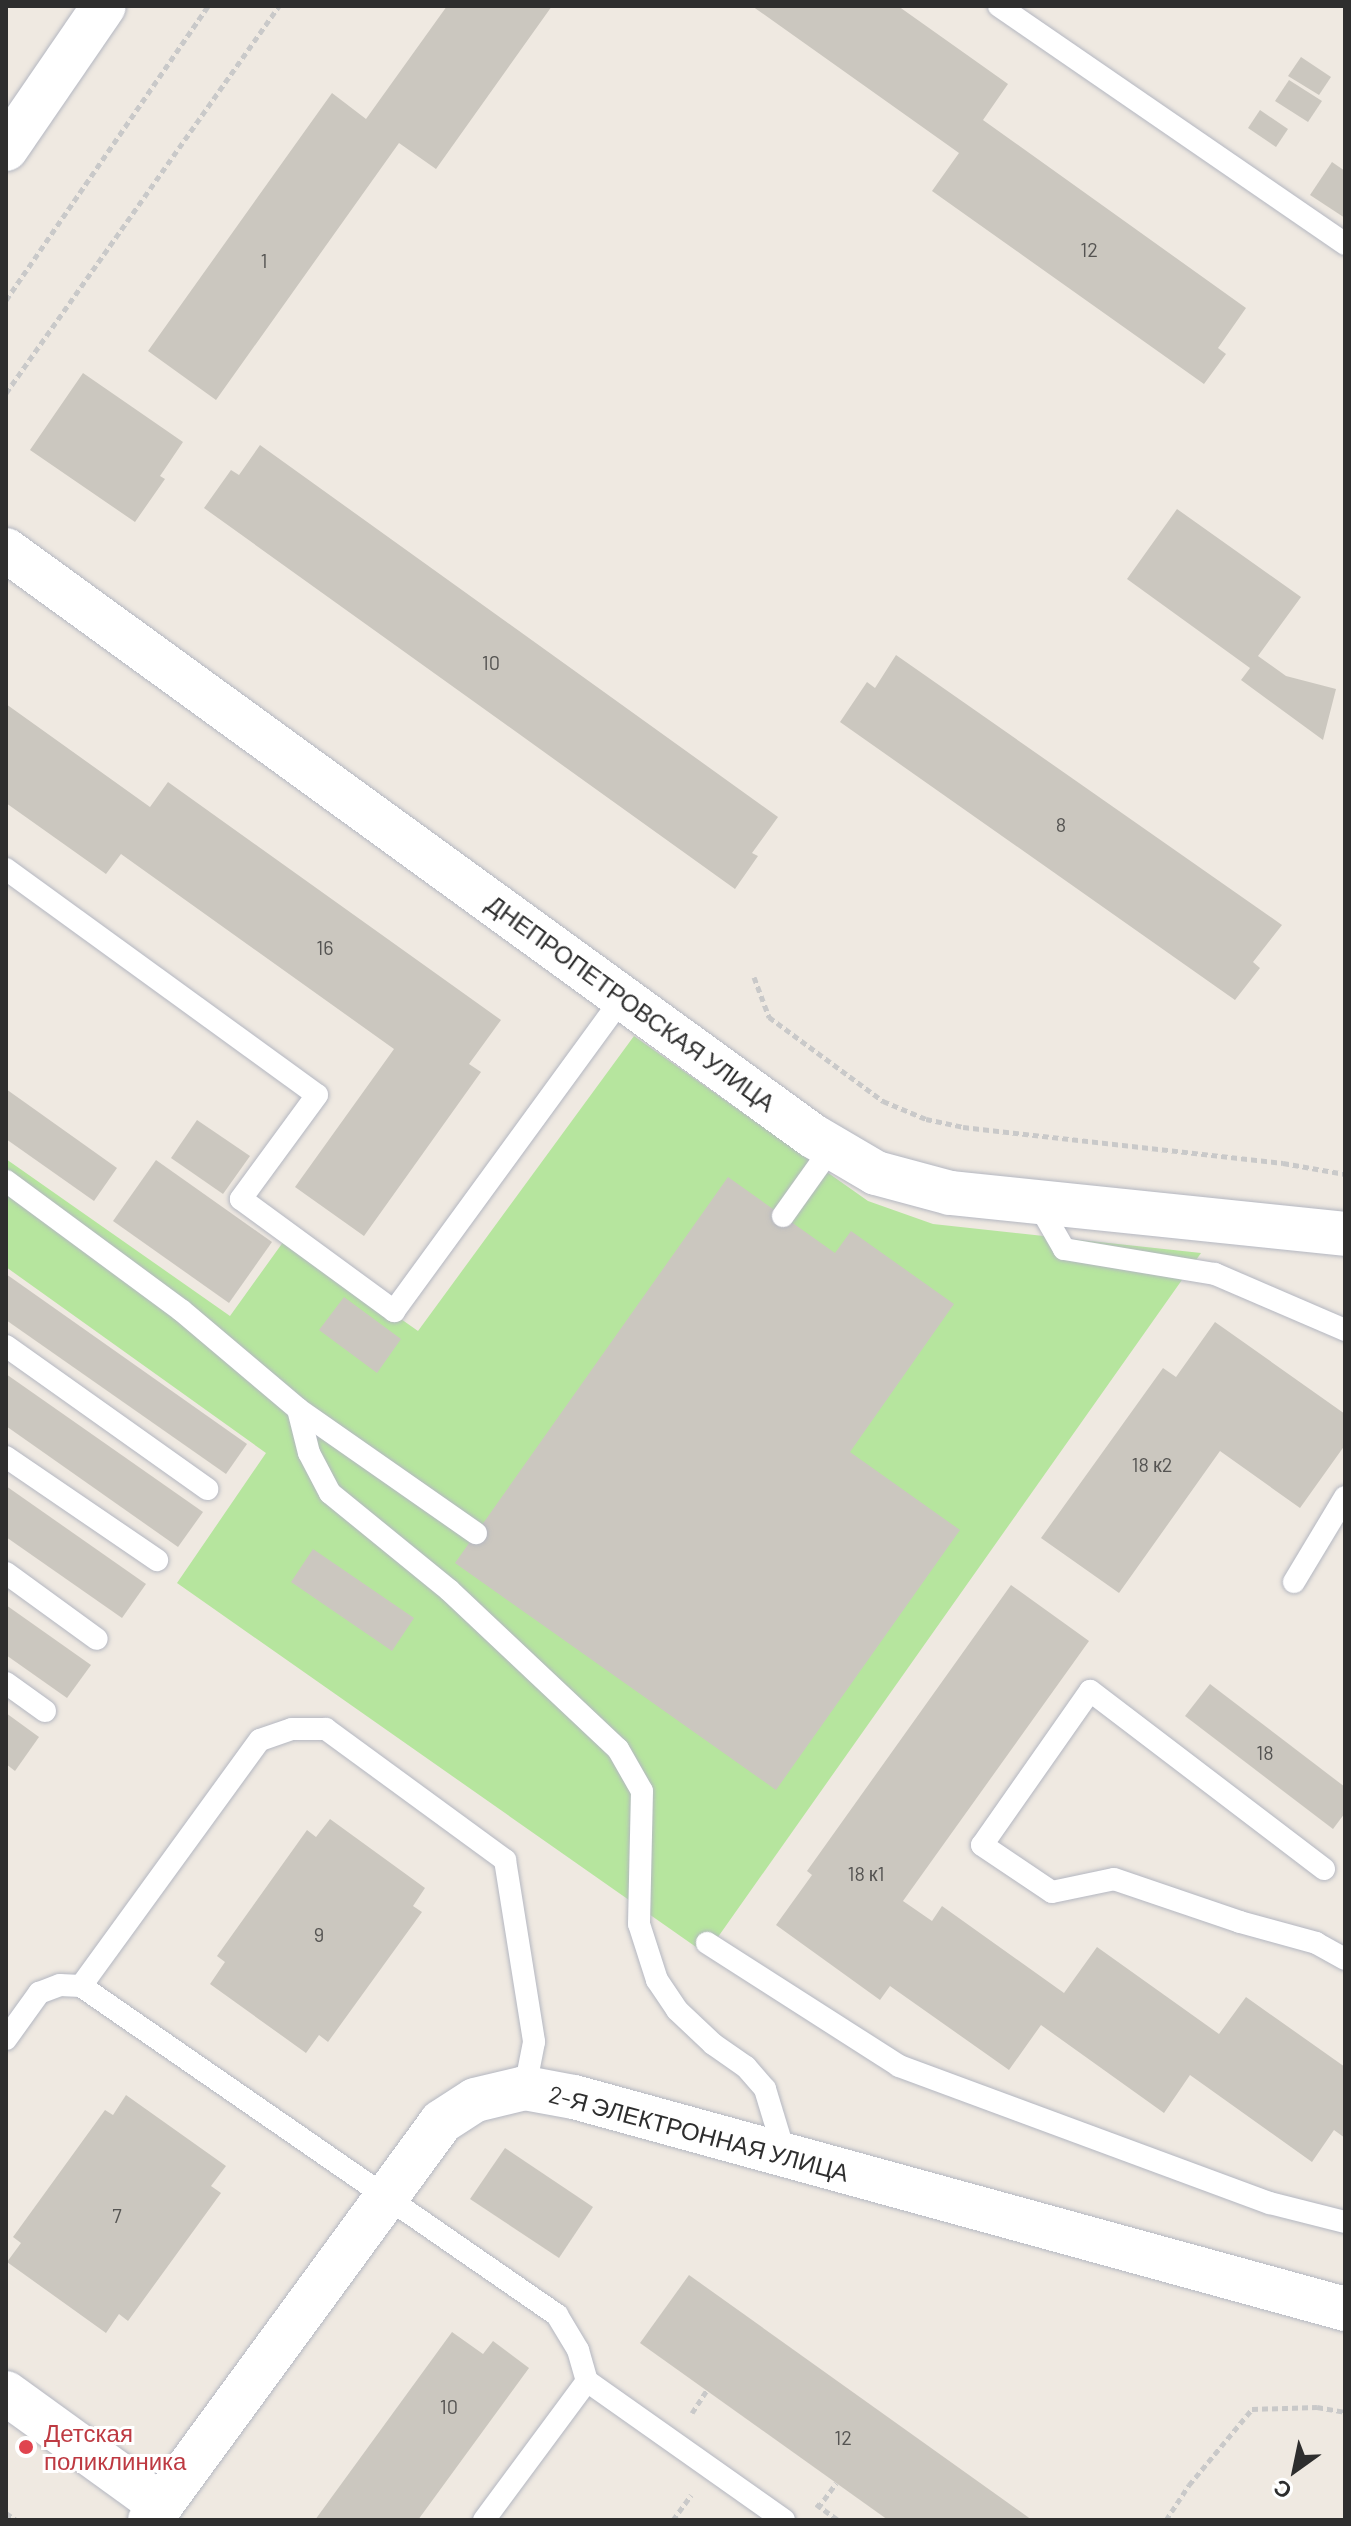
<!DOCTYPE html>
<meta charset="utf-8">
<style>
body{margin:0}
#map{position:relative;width:1351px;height:2526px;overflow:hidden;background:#efe9e1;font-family:Barlow,sans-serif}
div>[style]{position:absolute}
.green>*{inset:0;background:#b6e59e}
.building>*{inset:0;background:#cbc7bf}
.path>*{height:5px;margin-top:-2.5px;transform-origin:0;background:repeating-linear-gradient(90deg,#c9c9c9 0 6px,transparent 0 10px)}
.roads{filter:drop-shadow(0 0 2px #b4b7c1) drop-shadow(0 0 2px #b4b7c1)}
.service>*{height:22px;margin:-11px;padding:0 11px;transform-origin:11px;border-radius:11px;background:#fff}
.minor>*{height:44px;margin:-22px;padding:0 22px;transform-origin:22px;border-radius:22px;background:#fff}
.tertiary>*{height:44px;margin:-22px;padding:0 22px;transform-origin:22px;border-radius:22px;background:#fff}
.dots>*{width:22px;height:22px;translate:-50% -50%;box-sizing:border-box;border:4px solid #fff;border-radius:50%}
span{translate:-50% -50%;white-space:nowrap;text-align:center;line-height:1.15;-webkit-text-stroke:6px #fff;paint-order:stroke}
.number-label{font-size:20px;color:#555452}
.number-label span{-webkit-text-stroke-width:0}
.street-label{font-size:24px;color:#2e2e2e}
.health-label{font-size:24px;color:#be3a42}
.left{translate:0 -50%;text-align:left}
.frame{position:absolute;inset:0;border:8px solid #2e2e2e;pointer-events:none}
.north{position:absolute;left:1255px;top:2430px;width:80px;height:80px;-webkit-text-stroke:6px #fff;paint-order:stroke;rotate:213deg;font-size:22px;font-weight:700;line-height:32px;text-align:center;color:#2e2e2e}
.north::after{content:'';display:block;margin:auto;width:28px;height:36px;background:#2e2e2e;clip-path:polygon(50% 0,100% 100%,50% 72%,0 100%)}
</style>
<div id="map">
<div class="green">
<div style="clip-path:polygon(634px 1036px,868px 1201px,933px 1224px,1201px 1253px,706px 1954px,177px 1583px,266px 1453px,6px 1267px,6px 1159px,230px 1316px,286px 1238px,418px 1331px)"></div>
</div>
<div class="building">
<div style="clip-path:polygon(447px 6px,552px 6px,436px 169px,399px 143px,216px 400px,148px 351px,332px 93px,366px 119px)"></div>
<div style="clip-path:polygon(752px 6px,898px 6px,1008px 84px,983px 120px,1246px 308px,1218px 348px,1226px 354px,1204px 384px,932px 191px,959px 153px)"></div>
<div style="clip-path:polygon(1301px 57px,1331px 77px,1319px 95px,1288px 76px)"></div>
<div style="clip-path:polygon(1289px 80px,1322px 101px,1308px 122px,1275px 101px)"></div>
<div style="clip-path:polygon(1260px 110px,1288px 129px,1276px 147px,1248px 128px)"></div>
<div style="clip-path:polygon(1332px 162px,1345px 171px,1345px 218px,1310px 195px)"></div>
<div style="clip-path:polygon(83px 373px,183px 442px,160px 476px,165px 479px,135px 522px,30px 450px)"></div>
<div style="clip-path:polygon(260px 445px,778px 817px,752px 853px,758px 856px,735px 889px,204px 508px,231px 470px,239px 475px)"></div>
<div style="clip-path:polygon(1177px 509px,1301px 597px,1258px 656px,1286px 676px,1336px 689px,1323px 740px,1241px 680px,1250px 668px,1127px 579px)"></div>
<div style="clip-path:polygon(896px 655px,1282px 925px,1253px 962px,1260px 968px,1235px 1000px,840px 722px,867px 682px,875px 688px)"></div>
<div style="clip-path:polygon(6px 704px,150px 807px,168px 782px,501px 1020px,469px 1064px,481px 1072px,364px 1236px,295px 1187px,394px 1049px,121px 854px,106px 874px,6px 803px)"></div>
<div style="clip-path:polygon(6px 1089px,117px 1168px,94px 1201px,6px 1139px)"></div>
<div style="clip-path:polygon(197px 1120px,250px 1156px,223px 1194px,171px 1158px)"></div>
<div style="clip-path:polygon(156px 1160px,272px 1242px,229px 1303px,113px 1221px)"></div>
<div style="clip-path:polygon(728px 1177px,835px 1253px,851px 1231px,954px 1304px,850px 1452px,960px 1530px,776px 1790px,455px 1563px)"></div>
<div style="clip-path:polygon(6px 1274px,247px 1444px,226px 1474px,6px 1320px)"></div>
<div style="clip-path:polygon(344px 1297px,401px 1339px,377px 1373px,319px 1330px)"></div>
<div style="clip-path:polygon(1215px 1322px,1345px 1414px,1345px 1445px,1300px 1508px,1220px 1451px,1119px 1593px,1041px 1538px,1163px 1368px,1176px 1377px)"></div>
<div style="clip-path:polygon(6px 1374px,203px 1512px,178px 1547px,6px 1426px)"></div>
<div style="clip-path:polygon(6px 1486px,146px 1584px,122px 1618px,6px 1537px)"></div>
<div style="clip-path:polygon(313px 1549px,414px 1618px,392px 1651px,291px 1582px)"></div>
<div style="clip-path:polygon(1011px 1585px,1089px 1641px,903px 1901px,932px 1921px,942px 1906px,1064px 1993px,1097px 1947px,1219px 2034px,1246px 1997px,1345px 2067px,1345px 2138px,1334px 2130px,1312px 2162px,1190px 2075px,1164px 2113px,1041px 2025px,1009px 2070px,890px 1986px,880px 2000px,776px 1925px,812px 1875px,807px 1871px)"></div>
<div style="clip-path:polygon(6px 1605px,91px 1665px,67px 1698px,6px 1655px)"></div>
<div style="clip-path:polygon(1210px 1684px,1345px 1787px,1345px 1813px,1333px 1829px,1185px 1716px)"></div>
<div style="clip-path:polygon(6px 1713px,39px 1737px,15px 1771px,6px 1764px)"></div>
<div style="clip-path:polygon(330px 1819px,425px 1888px,413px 1906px,422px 1912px,328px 2042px,319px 2035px,306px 2053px,210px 1984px,225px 1962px,217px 1956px,307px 1830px,316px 1837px)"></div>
<div style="clip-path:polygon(126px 2095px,226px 2166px,211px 2186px,221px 2193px,128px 2321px,119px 2314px,106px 2333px,7px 2262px,21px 2243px,13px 2237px,105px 2110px,113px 2115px)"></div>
<div style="clip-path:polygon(505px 2148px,593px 2207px,559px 2258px,470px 2199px)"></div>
<div style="clip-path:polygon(689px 2275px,1032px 2520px,888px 2520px,640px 2343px)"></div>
<div style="clip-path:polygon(452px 2332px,483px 2354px,493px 2341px,529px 2368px,418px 2520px,315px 2520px)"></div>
</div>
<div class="path">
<div style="left:6px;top:300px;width:357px;rotate:-55.5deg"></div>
<div style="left:6px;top:393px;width:474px;rotate:-54.8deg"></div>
<div style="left:754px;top:977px;width:43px;rotate:69.4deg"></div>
<div style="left:769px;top:1017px;width:142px;rotate:36.4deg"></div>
<div style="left:883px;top:1101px;width:47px;rotate:22.7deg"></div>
<div style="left:926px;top:1119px;width:38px;rotate:12deg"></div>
<div style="left:963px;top:1127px;width:322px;rotate:6.4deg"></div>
<div style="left:1283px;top:1163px;width:63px;rotate:10.1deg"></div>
<div style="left:692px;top:2413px;width:27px;rotate:-57deg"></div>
<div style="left:816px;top:2504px;width:27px;rotate:36deg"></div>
<div style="left:818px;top:2508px;width:31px;rotate:-54deg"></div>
<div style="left:6px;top:2513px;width:12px;rotate:35deg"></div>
<div style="left:673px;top:2520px;width:31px;rotate:-54deg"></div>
<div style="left:1166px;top:2520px;width:42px;rotate:-56.7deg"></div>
<div style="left:1189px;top:2485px;width:99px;rotate:-50.3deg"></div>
<div style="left:1252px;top:2409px;width:65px;rotate:-1.8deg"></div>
<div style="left:1317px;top:2407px;width:28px;rotate:10deg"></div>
</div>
<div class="roads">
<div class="service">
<div style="left:999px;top:6px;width:420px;rotate:34.5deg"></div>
<div style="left:6px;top:869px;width:384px;rotate:36deg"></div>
<div style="left:317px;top:1095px;width:129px;rotate:126.2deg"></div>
<div style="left:241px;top:1199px;width:190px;rotate:36.2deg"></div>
<div style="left:394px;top:1311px;width:389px;rotate:-53.9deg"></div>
<div style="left:6px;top:1181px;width:217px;rotate:36.4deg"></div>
<div style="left:181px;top:1310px;width:153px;rotate:40.2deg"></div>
<div style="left:298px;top:1409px;width:45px;rotate:76deg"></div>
<div style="left:309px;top:1453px;width:45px;rotate:62.3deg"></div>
<div style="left:330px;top:1493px;width:154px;rotate:39.2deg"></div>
<div style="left:449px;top:1590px;width:232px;rotate:43.3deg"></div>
<div style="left:618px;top:1749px;width:48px;rotate:60.3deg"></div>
<div style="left:642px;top:1791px;width:133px;rotate:91.3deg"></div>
<div style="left:639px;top:1924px;width:59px;rotate:72.2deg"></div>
<div style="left:657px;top:1980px;width:36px;rotate:56deg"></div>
<div style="left:677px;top:2010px;width:50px;rotate:43.4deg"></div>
<div style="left:713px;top:2044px;width:40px;rotate:34.9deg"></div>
<div style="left:746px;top:2067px;width:29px;rotate:49deg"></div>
<div style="left:765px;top:2089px;width:69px;rotate:73.1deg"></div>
<div style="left:1037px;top:1202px;width:54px;rotate:60.1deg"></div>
<div style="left:1064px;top:1249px;width:153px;rotate:9.4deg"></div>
<div style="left:1215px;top:1274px;width:142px;rotate:23.3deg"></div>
<div style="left:783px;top:1216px;width:85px;rotate:-54.6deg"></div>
<div style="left:6px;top:1346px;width:247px;rotate:35.4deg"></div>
<div style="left:298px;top:1409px;width:217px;rotate:34.9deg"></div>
<div style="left:6px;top:1457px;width:183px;rotate:34.3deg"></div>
<div style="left:6px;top:1573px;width:112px;rotate:36deg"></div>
<div style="left:1294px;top:1582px;width:99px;rotate:-59deg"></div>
<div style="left:6px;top:1683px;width:48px;rotate:35.7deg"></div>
<div style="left:1324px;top:1869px;width:294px;rotate:-142.7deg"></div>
<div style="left:1090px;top:1691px;width:188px;rotate:125deg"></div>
<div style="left:982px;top:1845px;width:84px;rotate:33.9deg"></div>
<div style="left:1052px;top:1892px;width:63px;rotate:-11.8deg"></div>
<div style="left:1114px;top:1879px;width:133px;rotate:18.8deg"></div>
<div style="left:1240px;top:1922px;width:79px;rotate:15.4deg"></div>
<div style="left:1316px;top:1943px;width:33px;rotate:29deg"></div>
<div style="left:707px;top:1943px;width:228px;rotate:32.6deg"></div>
<div style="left:899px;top:2066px;width:395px;rotate:20.3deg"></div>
<div style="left:1270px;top:2203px;width:77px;rotate:14.2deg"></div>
<div style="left:81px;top:1986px;width:579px;rotate:34.65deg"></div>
<div style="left:557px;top:2315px;width:41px;rotate:59deg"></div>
<div style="left:578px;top:2350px;width:32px;rotate:74deg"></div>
<div style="left:587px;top:2381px;width:173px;rotate:126.5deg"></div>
<div style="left:6px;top:2039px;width:57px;rotate:-54.3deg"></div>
<div style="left:39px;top:1993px;width:22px;rotate:-21deg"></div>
<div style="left:60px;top:1985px;width:21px;rotate:3deg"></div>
<div style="left:81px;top:1986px;width:304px;rotate:-54deg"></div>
<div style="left:260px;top:1740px;width:34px;rotate:-19deg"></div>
<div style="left:292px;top:1729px;width:34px"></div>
<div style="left:326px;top:1729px;width:222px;rotate:36.2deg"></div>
<div style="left:505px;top:1860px;width:184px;rotate:80.9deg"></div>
<div style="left:534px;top:2042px;width:47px;rotate:101.1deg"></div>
<div style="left:587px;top:2381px;width:241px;rotate:35.2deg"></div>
</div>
<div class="minor">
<div style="left:6px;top:550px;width:997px;rotate:35.99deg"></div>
<div style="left:813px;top:1136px;width:73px;rotate:30.4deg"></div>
<div style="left:876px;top:1173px;width:77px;rotate:15.1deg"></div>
<div style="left:950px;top:1193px;width:397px;rotate:5.9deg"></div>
<div style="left:6px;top:2393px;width:191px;rotate:35.9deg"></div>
<div style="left:150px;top:2520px;width:493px;rotate:-53.8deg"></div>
<div style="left:441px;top:2122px;width:40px;rotate:-32.9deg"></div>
<div style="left:475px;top:2100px;width:51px;rotate:-13.5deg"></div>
<div style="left:525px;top:2088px;width:50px;rotate:10.4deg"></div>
<div style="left:574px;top:2097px;width:800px;rotate:15.37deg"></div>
</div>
<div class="tertiary">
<div style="left:6px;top:149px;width:173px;rotate:-55.6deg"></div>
</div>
</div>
<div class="dots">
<div style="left:26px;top:2447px;background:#e0444e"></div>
</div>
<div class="number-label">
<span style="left:1089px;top:249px">12</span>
<span style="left:264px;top:260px">1</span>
<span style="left:491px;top:662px">10</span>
<span style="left:1061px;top:824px">8</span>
<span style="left:325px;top:947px">16</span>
<span style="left:1152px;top:1464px">18 к2</span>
<span style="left:1265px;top:1752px">18</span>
<span style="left:866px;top:1873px">18 к1</span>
<span style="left:319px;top:1934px">9</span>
<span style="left:117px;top:2215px">7</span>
<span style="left:449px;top:2406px">10</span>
<span style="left:843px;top:2437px">12</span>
</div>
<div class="street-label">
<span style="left:631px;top:1003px;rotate:36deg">ДНЕПРОПЕТРОВСКАЯ УЛИЦА</span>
<span style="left:699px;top:2133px;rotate:15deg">2-Я ЭЛЕКТРОННАЯ УЛИЦА</span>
</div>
<div class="health-label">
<span class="left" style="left:44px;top:2447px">Детская<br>поликлиника</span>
</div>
<div class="frame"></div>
<div class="north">С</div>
</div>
